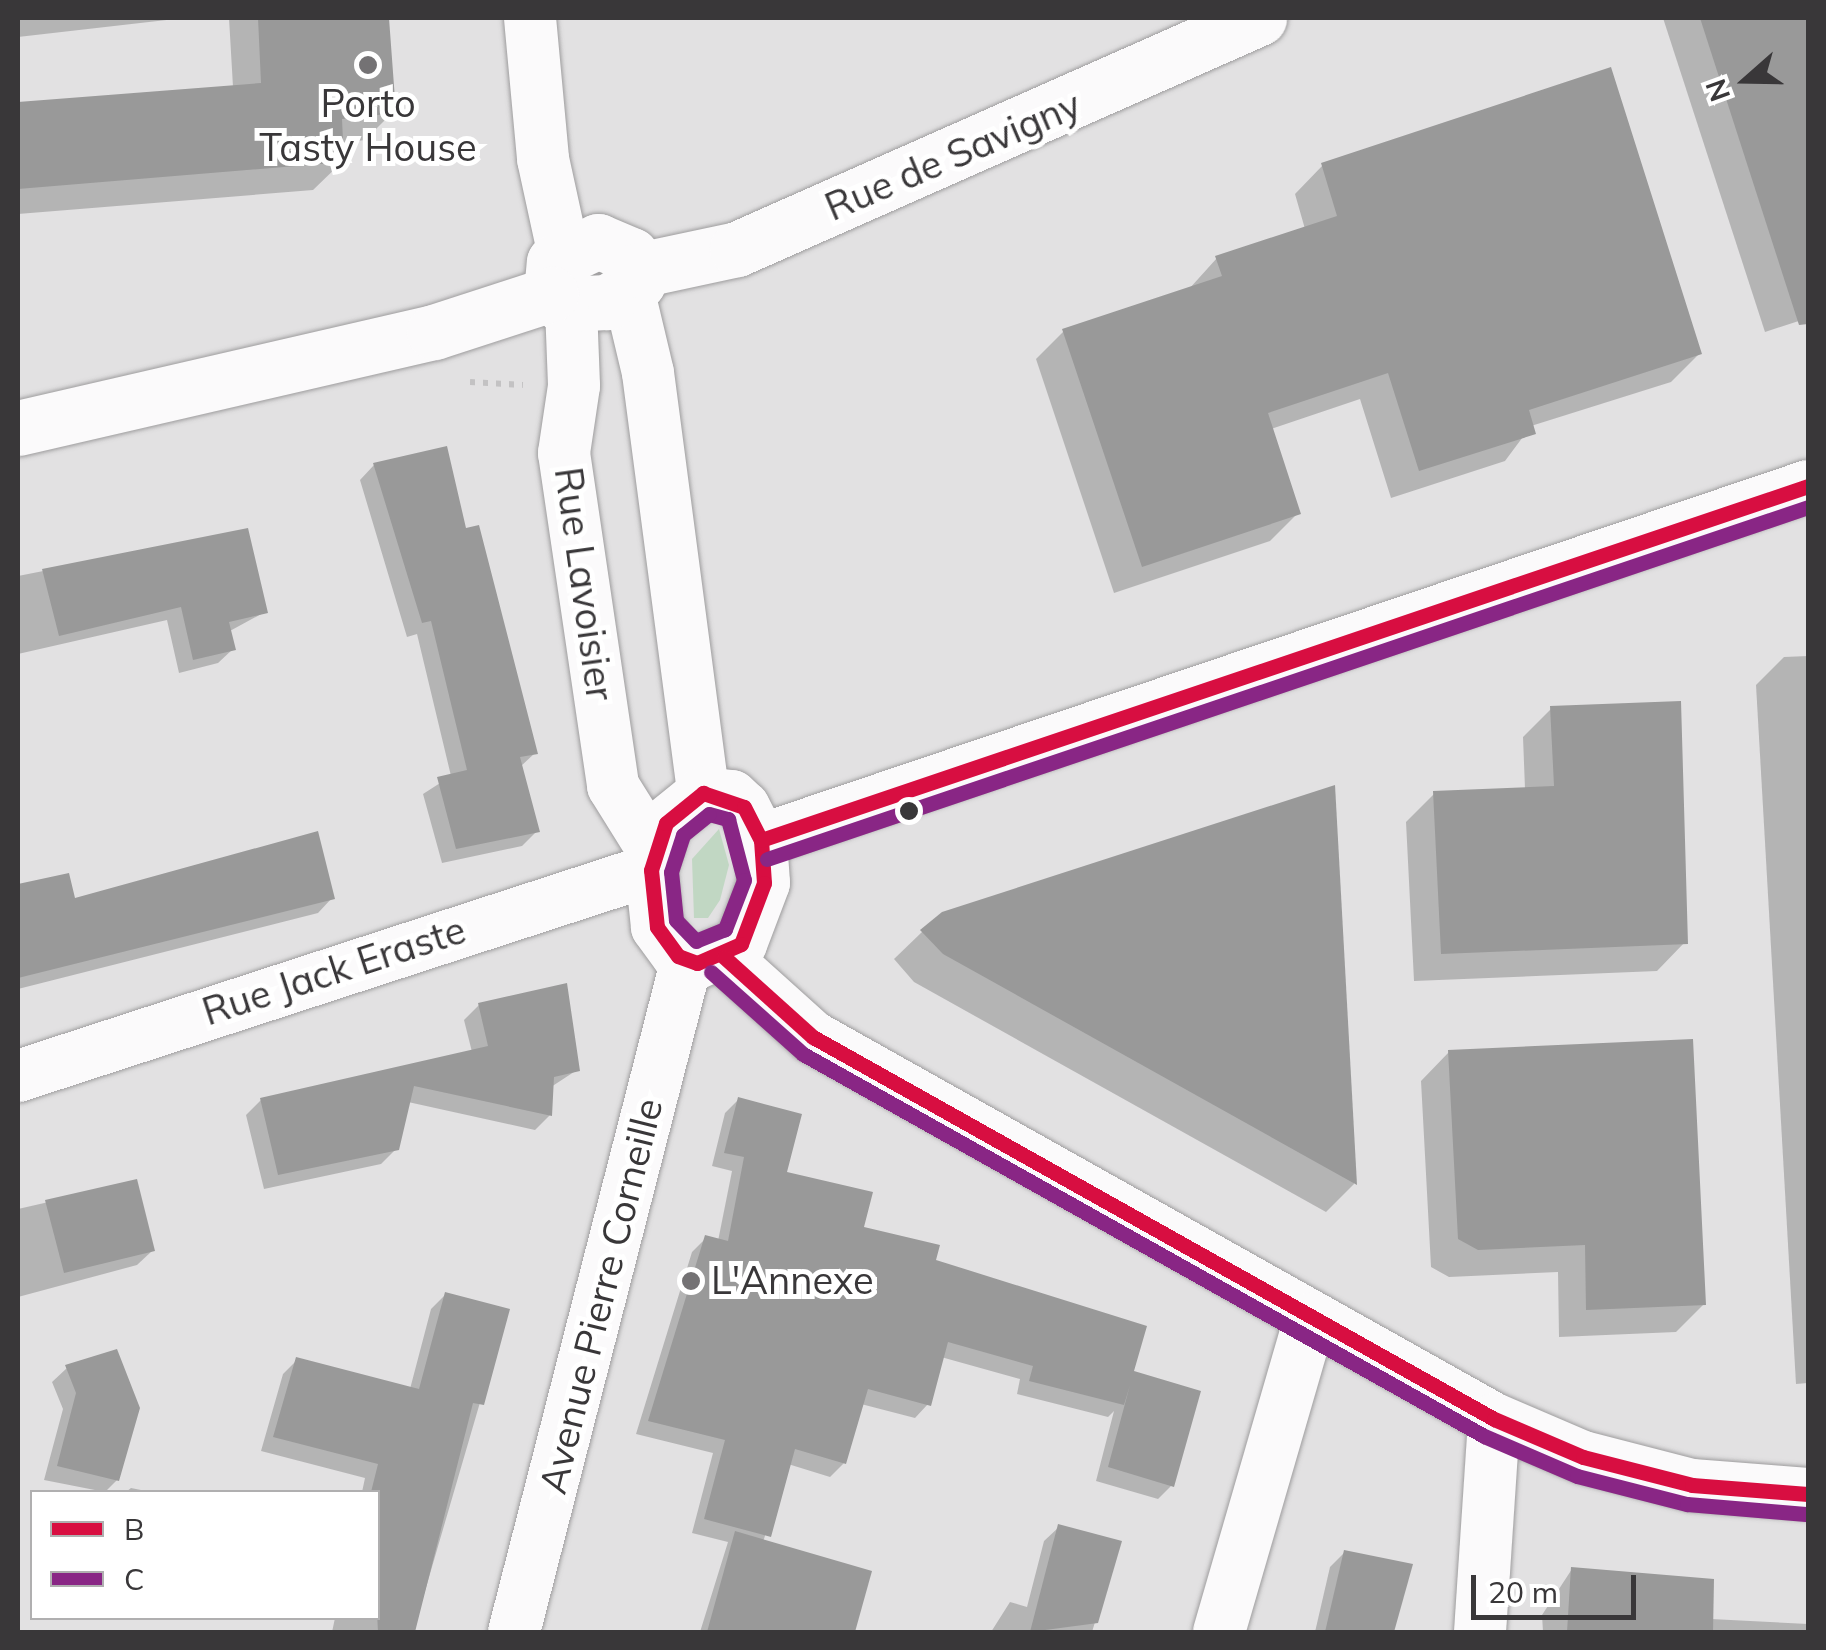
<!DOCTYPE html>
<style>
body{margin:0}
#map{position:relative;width:1826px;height:1650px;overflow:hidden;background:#e2e1e2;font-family:Mulish,sans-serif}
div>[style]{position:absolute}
.green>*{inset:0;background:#c1d7c3}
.shadow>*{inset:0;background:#0003}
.building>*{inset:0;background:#999}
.path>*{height:6px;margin-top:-3px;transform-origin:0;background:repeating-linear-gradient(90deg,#c3c2c3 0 5px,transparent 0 13px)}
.roads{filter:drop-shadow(0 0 2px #9e9d9e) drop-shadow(0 0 2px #9e9d9e)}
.minor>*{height:52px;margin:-26px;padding:0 26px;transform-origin:26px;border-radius:26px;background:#fbfafb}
.tertiary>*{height:55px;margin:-27.5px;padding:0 27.5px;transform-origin:27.5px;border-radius:27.5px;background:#fbfafb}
.bus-1>*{height:15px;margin:-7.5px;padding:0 7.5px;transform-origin:7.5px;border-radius:7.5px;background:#d80e41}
.bus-2>*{height:15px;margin:-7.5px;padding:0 7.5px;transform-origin:7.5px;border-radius:7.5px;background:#892685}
.dots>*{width:28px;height:28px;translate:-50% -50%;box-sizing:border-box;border:5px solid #fff;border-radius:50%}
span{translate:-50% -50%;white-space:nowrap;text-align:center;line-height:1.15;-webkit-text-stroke:10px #fff;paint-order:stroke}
.poi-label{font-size:38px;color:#393739}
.left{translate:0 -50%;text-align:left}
.street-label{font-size:38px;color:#393739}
.frame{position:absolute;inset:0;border:20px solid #393739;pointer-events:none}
.legend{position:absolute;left:30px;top:1490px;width:350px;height:130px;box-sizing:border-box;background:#fff;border:2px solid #b0afb0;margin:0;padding:12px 18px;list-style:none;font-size:30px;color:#393739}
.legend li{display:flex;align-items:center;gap:20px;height:50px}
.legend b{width:50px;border:2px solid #b0afb0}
.north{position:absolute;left:1696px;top:30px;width:100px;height:100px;-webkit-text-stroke:8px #fff;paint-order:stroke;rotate:250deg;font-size:28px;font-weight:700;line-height:40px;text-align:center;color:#393739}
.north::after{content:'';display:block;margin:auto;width:35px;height:45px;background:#393739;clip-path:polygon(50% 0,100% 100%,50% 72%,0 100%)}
.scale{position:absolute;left:1471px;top:1575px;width:165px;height:45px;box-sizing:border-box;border:5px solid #393739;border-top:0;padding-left:12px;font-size:30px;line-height:35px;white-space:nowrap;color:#393739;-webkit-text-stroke:8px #fff;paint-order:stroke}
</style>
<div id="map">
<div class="green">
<div style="clip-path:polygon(719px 829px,729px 865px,720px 900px,708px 918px,694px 918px,692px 859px)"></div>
</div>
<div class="shadow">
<div style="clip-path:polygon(18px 18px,184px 18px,18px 37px)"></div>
<div style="clip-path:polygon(229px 18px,386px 18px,393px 112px,365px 140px,341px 143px,342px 162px,313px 190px,18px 214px,18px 105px,233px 87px)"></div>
<div style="clip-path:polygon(1663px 18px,1808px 18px,1808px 318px,1765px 332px)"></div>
<div style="clip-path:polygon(1323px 165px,1699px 354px,1671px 382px,1531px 426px,1505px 461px,1391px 498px,1360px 399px,1271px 429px,1298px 513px,1270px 541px,1114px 593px,1036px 359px,1064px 331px,1189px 289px,1217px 258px,1305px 229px,1295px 194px)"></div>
<div style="clip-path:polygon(374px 465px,464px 531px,535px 753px,520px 767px,537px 831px,522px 846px,442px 863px,423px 794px,451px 776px,417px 634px,407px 637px,360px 480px)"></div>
<div style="clip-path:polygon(246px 531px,265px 612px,228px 632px,233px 649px,218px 663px,179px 673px,167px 620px,18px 654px,18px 576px)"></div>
<div style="clip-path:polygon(1808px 656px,1808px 1383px,1796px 1384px,1756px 685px,1784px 657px)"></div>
<div style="clip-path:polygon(1551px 709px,1685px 942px,1657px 971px,1414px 981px,1406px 822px,1434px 794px,1525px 789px,1523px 737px)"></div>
<div style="clip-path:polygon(1333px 789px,1354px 1184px,1326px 1212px,914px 982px,894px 959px,922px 932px)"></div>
<div style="clip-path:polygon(67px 876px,74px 901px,332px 898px,318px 913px,18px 989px,18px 887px)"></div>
<div style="clip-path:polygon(479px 1005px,577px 1070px,551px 1087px,550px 1115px,535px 1130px,408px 1102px,396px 1149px,381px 1164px,264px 1189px,246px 1115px,261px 1100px,472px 1052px,464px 1020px)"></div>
<div style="clip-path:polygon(1449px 1052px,1704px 1304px,1676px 1332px,1559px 1337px,1558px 1272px,1449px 1277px,1431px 1267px,1421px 1081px)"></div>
<div style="clip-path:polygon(739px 1099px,784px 1173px,860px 1228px,1130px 1373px,1171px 1486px,1158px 1499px,1096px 1481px,1114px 1411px,1108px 1417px,1017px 1394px,1020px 1379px,941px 1357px,928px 1404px,915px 1418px,861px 1404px,844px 1463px,830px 1477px,788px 1464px,763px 1542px,869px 1572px,852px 1632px,700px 1632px,728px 1542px,692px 1533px,713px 1453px,636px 1434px,692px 1252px,706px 1238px,718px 1241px,732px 1171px,712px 1166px,725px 1113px)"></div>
<div style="clip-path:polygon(136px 1182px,152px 1251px,137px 1265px,18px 1297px,18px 1209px)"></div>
<div style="clip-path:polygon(446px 1294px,507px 1310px,413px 1632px,332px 1632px,335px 1618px,378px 1618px,378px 1492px,362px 1492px,365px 1478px,261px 1451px,283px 1374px,297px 1360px,410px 1389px,431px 1309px)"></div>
<div style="clip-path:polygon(67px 1368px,117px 1480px,105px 1492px,44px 1480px,63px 1409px,52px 1382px)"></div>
<div style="clip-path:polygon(131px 1488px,151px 1492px,126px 1492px)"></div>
<div style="clip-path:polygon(1059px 1527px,1119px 1543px,1092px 1632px,991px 1632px,1010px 1602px,1027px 1607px,1044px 1541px)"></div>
<div style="clip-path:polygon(1345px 1552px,1410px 1566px,1392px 1632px,1315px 1632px,1330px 1567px)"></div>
<div style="clip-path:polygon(1572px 1569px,1711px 1619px,1808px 1624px,1808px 1632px,1543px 1632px,1542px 1615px)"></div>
</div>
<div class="building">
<div style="clip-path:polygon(258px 18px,389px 18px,396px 113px,342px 119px,344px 162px,18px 189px,18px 102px,261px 83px)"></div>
<div style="clip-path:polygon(1700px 18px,1808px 18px,1808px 324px,1799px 325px)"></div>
<div style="clip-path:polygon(1611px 67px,1702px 354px,1529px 410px,1536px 434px,1419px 471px,1388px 373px,1268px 413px,1301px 514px,1142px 567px,1062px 329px,1222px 276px,1215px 256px,1337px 216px,1321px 163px)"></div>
<div style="clip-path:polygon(447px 446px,466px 528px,479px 525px,538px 754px,520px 757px,540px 832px,456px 849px,437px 777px,467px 770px,431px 621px,422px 623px,373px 463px)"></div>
<div style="clip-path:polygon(248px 528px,268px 613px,229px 622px,236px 650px,193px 660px,181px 607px,59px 636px,42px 569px)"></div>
<div style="clip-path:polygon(1681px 701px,1688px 944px,1441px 954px,1433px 791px,1554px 786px,1550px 706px)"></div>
<div style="clip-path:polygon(1335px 785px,1357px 1185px,943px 954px,920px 930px,942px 912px)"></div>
<div style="clip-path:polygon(318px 831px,335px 899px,18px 978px,18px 884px,69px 873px,75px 898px)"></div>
<div style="clip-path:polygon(567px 983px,580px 1071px,554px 1077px,552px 1116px,414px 1086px,399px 1150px,278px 1175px,260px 1098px,488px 1046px,478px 1003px)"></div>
<div style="clip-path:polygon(1693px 1039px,1706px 1305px,1586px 1310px,1585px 1245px,1478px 1250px,1458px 1239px,1448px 1050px)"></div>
<div style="clip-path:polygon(738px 1097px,802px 1114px,787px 1172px,873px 1192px,864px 1227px,940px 1245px,936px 1260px,1147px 1326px,1134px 1371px,1201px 1391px,1174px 1487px,1108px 1467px,1130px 1385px,1124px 1405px,1029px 1381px,1033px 1366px,948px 1342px,931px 1406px,868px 1389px,846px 1464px,795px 1449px,771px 1537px,704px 1519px,725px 1440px,648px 1421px,705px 1235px,728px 1241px,744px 1157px,724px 1153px)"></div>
<div style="clip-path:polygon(137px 1179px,155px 1251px,64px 1273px,45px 1200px)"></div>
<div style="clip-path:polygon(445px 1292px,510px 1309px,484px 1405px,473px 1403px,415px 1632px,378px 1632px,371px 1492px,378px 1464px,273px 1437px,296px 1357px,419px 1389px)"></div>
<div style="clip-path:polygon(117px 1349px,140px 1408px,119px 1481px,57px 1466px,76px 1393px,65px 1365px)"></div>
<div style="clip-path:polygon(1058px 1524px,1122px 1541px,1098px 1623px,1030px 1632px)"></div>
<div style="clip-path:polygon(735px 1531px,872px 1571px,855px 1632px,707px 1632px)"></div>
<div style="clip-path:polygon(1344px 1550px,1413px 1564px,1394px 1632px,1325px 1632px)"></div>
<div style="clip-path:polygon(1571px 1567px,1714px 1579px,1713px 1632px,1567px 1632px)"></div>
</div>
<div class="path">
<div style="left:470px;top:382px;width:53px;rotate:3.2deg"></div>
</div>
<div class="roads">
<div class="minor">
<div style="left:530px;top:18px;width:142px;rotate:84.7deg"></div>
<div style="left:543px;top:159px;width:94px;rotate:77.7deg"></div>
<div style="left:629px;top:293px;width:82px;rotate:76.6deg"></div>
<div style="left:648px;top:373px;width:424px;rotate:82.5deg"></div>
<div style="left:571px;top:307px;width:79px;rotate:87.8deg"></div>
<div style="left:574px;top:386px;width:68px;rotate:98.5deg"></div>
<div style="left:564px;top:453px;width:337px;rotate:81.6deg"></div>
<div style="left:613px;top:786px;width:75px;rotate:58deg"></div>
<div style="left:703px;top:793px;width:29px;rotate:6deg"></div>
<div style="left:732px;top:796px;width:16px;rotate:43deg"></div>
<div style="left:744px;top:807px;width:37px;rotate:63deg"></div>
<div style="left:761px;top:840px;width:43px;rotate:86deg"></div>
<div style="left:764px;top:883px;width:65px;rotate:110.7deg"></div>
<div style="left:741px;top:944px;width:48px;rotate:156.6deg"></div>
<div style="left:697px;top:963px;width:20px;rotate:-160deg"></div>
<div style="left:678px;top:956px;width:36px;rotate:-126deg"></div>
<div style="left:657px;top:927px;width:57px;rotate:-96deg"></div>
<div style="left:651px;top:870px;width:49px;rotate:-72.3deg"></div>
<div style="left:666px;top:823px;width:48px;rotate:-39deg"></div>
<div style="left:761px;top:840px;width:1105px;rotate:-18.68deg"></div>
<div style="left:724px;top:957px;width:120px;rotate:42deg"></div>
<div style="left:813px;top:1037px;width:781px;rotate:29.29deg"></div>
<div style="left:1494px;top:1419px;width:97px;rotate:23.1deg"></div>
<div style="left:1583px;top:1457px;width:113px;rotate:14.4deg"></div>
<div style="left:1692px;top:1485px;width:116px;rotate:4.4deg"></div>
<div style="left:18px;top:1076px;width:666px;rotate:-18.03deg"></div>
<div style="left:514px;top:1632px;width:695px;rotate:-75.58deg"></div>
<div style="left:1219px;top:1632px;width:326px;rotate:-73.8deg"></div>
<div style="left:1480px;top:1632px;width:213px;rotate:-86.2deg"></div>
</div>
<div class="tertiary">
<div style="left:598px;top:241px;width:36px;rotate:23deg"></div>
<div style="left:631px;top:255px;width:28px;rotate:75deg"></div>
<div style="left:638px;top:282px;width:36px;rotate:146deg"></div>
<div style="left:608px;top:302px;width:47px;rotate:177.6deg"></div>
<div style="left:561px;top:304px;width:14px;rotate:-135deg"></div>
<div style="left:551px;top:294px;width:32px;rotate:-85deg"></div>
<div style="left:554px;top:262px;width:49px;rotate:-25.5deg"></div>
<div style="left:639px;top:270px;width:100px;rotate:-12.1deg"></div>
<div style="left:737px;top:249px;width:571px;rotate:-23.87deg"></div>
<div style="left:18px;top:428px;width:427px;rotate:-13deg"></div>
<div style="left:434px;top:332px;width:123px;rotate:-18deg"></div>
</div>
</div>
<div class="bus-1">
<div style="left:703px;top:793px;width:43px;rotate:18.9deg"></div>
<div style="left:744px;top:807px;width:37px;rotate:63deg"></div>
<div style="left:761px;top:840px;width:43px;rotate:86deg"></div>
<div style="left:764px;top:883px;width:65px;rotate:110.7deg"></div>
<div style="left:741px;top:944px;width:48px;rotate:156.6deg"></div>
<div style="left:697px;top:963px;width:20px;rotate:-160deg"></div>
<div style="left:678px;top:956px;width:36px;rotate:-126deg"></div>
<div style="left:657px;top:927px;width:57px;rotate:-96deg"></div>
<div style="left:651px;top:870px;width:49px;rotate:-72.3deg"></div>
<div style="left:666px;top:823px;width:48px;rotate:-39deg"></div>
<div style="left:761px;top:840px;width:1105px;rotate:-18.68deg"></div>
<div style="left:724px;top:957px;width:120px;rotate:42deg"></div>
<div style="left:813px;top:1037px;width:781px;rotate:29.29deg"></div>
<div style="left:1494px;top:1419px;width:97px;rotate:23.1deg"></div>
<div style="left:1583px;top:1457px;width:113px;rotate:14.4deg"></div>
<div style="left:1692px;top:1485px;width:116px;rotate:4.4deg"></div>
</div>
<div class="bus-2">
<div style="left:709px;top:814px;width:20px;rotate:15deg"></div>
<div style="left:728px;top:819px;width:63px;rotate:75.3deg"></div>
<div style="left:744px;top:880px;width:53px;rotate:111.2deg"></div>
<div style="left:725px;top:929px;width:31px;rotate:158deg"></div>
<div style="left:696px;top:941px;width:29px;rotate:-134deg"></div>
<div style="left:676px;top:920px;width:48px;rotate:-95.9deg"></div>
<div style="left:671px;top:872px;width:39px;rotate:-72deg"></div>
<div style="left:683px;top:835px;width:33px;rotate:-39deg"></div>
<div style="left:767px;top:859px;width:1099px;rotate:-18.68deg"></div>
<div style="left:711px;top:972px;width:123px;rotate:41.7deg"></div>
<div style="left:803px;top:1054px;width:781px;rotate:29.29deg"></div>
<div style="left:1484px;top:1436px;width:101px;rotate:23.3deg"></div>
<div style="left:1577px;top:1476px;width:114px;rotate:14.3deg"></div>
<div style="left:1687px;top:1504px;width:119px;rotate:4.8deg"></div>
</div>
<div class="dots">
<div style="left:368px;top:65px;background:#747274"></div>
<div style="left:909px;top:811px;background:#393739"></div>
<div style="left:691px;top:1281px;background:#747274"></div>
</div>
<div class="poi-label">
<span style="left:368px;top:126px">Porto<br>Tasty House</span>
<span class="left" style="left:711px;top:1281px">L'Annexe</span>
</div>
<div class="street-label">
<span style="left:953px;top:156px;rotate:-23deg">Rue de Savigny</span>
<span style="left:584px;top:584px;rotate:82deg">Rue Lavoisier</span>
<span style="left:334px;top:971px;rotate:-18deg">Rue Jack Eraste</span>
<span style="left:601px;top:1296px;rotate:-76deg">Avenue Pierre Corneille</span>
</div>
<div class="frame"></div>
<ul class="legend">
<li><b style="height:12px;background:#d80e41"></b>B</li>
<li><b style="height:12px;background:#892685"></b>C</li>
</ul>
<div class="north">N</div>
<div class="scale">20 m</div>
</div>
